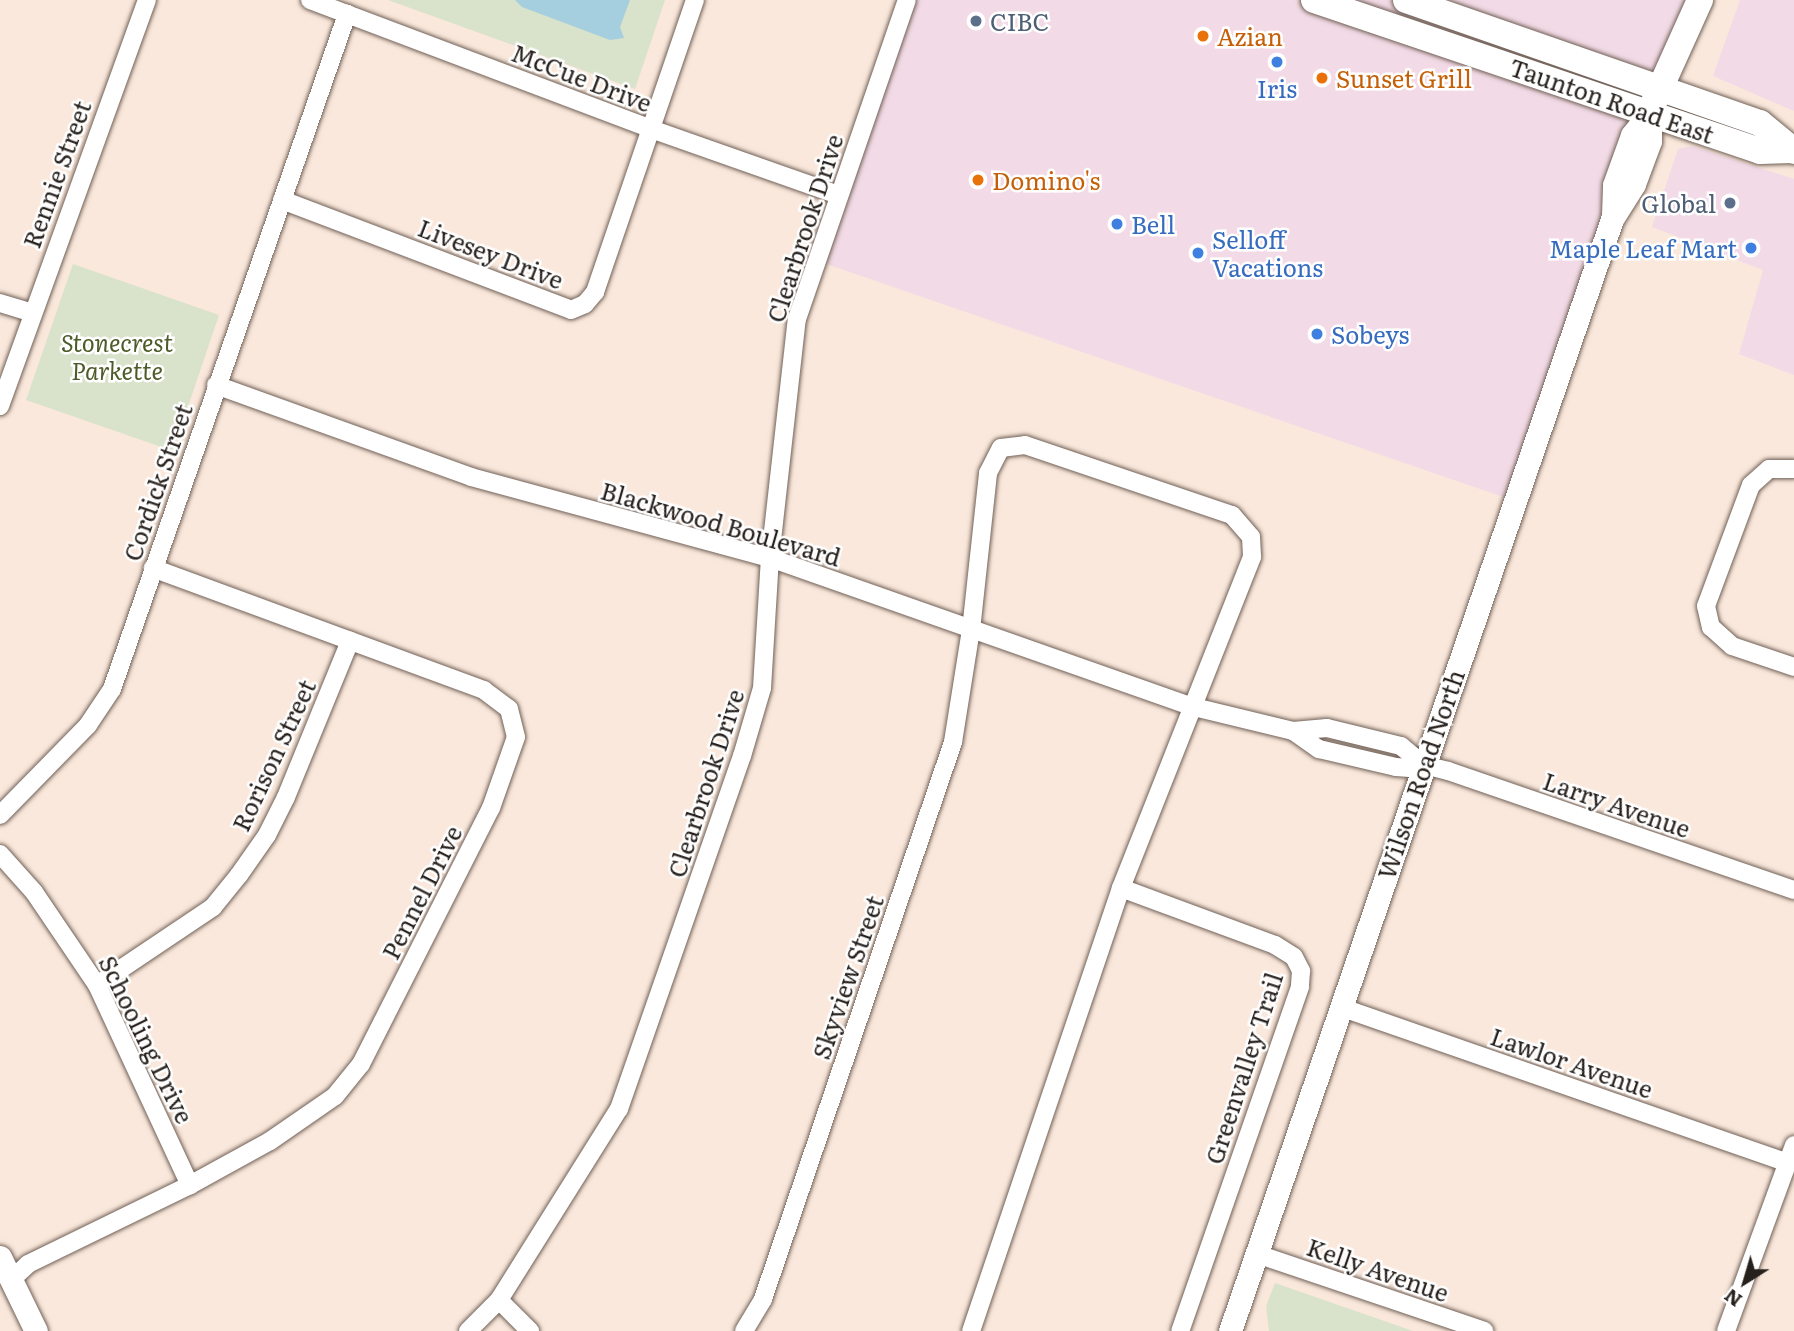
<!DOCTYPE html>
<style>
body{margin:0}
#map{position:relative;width:1794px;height:1331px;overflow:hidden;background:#fae8dc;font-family:Literata,serif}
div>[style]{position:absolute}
.commercial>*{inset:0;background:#f2dae6}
.green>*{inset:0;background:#d9e2cb}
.water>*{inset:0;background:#a5cfdf}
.roads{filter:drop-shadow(0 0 2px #706056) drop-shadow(0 0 2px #706056)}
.minor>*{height:18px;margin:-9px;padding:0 9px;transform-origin:9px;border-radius:9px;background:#fff}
.tertiary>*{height:23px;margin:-11.5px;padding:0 11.5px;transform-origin:11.5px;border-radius:11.5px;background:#fff}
.secondary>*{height:26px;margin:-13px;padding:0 13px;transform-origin:13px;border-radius:13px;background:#fff}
.dots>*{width:19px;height:19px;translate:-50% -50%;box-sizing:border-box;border:4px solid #fff;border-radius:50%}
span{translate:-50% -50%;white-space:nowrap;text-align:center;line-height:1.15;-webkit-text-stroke:5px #fff;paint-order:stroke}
.service-label{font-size:24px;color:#4e5e75}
.left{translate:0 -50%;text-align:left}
.right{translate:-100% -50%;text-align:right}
.food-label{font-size:24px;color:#c56008}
.street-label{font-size:24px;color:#27211d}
.shop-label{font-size:24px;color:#366cbe}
.park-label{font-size:24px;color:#4b5c28;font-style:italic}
.north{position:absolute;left:1710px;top:1247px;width:70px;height:70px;-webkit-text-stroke:5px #fff;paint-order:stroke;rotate:217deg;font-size:19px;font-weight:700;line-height:28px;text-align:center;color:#27211d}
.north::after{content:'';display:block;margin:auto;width:24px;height:32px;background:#27211d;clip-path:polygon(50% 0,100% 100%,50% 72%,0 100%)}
</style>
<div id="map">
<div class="commercial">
<div style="clip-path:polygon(907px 0,1699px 0,1518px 502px,815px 260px)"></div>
<div style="clip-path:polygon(1740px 0,1794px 0,1794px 111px,1713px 76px)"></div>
<div style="clip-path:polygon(1692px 146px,1794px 179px,1794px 375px,1739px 354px,1763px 270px,1652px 227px,1678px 149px)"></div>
</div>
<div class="green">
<div style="clip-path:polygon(388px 0,665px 0,635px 89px)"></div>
<div style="clip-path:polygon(73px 264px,219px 315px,173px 451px,26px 400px)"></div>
<div style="clip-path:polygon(1275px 1283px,1413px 1331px,1269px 1331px,1266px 1306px)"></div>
</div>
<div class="water">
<div style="clip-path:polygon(515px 0,630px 0,620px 27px,624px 38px,610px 40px,522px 7px)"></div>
</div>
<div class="roads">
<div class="minor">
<div style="left:310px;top:0;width:365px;rotate:20.7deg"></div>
<div style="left:651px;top:129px;width:198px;rotate:19.4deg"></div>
<div style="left:282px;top:200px;width:309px;rotate:20.8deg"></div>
<div style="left:571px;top:310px;width:15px;rotate:-23deg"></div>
<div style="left:585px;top:304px;width:16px;rotate:-50deg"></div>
<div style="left:595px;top:292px;width:309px;rotate:-71.1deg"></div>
<div style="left:0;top:303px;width:34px;rotate:17deg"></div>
<div style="left:216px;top:385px;width:271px;rotate:19.8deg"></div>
<div style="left:471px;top:477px;width:310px;rotate:15.2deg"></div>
<div style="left:770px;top:558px;width:449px;rotate:19.4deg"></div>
<div style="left:1194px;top:707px;width:102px;rotate:13.6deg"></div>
<div style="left:1293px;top:731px;width:34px;rotate:-5deg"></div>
<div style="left:1327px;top:728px;width:76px;rotate:13.7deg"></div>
<div style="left:1401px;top:746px;width:30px;rotate:40deg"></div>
<div style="left:0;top:406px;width:432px;rotate:-70.1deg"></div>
<div style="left:1794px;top:469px;width:25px;rotate:180deg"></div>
<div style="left:1769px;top:469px;width:24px;rotate:138deg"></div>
<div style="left:1751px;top:485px;width:129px;rotate:110.4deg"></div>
<div style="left:1706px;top:606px;width:22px;rotate:77deg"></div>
<div style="left:1711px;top:627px;width:28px;rotate:42deg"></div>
<div style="left:1732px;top:646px;width:65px;rotate:18.7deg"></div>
<div style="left:1293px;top:731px;width:32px;rotate:35deg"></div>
<div style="left:1319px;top:749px;width:79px;rotate:13.2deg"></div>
<div style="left:1396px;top:767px;width:14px;rotate:4deg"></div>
<div style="left:1410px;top:768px;width:14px;rotate:-12deg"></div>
<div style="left:1424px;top:765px;width:25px;rotate:14deg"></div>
<div style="left:1448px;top:771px;width:366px;rotate:19deg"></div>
<div style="left:0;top:815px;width:126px;rotate:-45.6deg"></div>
<div style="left:88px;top:725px;width:43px;rotate:-56.3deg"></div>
<div style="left:112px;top:689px;width:715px;rotate:-70.8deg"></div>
<div style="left:0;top:854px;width:51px;rotate:48.2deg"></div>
<div style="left:34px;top:892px;width:112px;rotate:55.9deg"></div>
<div style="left:97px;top:985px;width:221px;rotate:65.1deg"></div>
<div style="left:1121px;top:888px;width:164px;rotate:20.3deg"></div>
<div style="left:1275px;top:945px;width:22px;rotate:32deg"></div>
<div style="left:1294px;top:957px;width:16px;rotate:63deg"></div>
<div style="left:1301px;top:971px;width:16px;rotate:94deg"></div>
<div style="left:1300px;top:987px;width:364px;rotate:109.2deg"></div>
<div style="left:97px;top:985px;width:140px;rotate:-33.9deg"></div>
<div style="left:213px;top:907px;width:41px;rotate:-50.9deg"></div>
<div style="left:239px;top:875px;width:49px;rotate:-55deg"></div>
<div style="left:267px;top:835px;width:42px;rotate:-63.4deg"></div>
<div style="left:286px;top:797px;width:169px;rotate:-67.7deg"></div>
<div style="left:1340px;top:1007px;width:474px;rotate:19.2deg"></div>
<div style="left:1257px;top:1254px;width:240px;rotate:18.7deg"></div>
<div style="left:11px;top:1280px;width:23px;rotate:-43deg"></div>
<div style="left:28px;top:1264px;width:180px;rotate:-26deg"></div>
<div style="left:190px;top:1185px;width:91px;rotate:-28.8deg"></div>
<div style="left:270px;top:1141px;width:79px;rotate:-34.7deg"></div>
<div style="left:335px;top:1096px;width:41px;rotate:-50.9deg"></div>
<div style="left:361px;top:1064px;width:287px;rotate:-63.1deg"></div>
<div style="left:491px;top:808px;width:75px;rotate:-70.6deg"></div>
<div style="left:516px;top:737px;width:29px;rotate:-104deg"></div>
<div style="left:509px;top:709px;width:31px;rotate:-143deg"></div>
<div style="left:484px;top:690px;width:353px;rotate:-159.8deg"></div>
<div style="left:499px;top:1300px;width:44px;rotate:45deg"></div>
<div style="left:468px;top:1331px;width:44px;rotate:-45deg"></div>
<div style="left:499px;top:1300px;width:226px;rotate:-57.9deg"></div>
<div style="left:619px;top:1109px;width:374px;rotate:-70.8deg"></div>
<div style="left:742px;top:756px;width:71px;rotate:-73.6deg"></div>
<div style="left:762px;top:688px;width:130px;rotate:-86.5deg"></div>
<div style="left:770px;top:558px;width:241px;rotate:-83.6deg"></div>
<div style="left:797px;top:319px;width:337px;rotate:-71deg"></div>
<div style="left:744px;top:1331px;width:37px;rotate:-59deg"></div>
<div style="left:763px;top:1299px;width:589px;rotate:-71.16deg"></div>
<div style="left:953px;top:742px;width:113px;rotate:-80.9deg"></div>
<div style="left:971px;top:630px;width:158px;rotate:-83.8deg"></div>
<div style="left:988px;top:473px;width:28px;rotate:-63deg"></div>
<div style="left:1001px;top:448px;width:24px;rotate:-7deg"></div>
<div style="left:1025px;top:445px;width:219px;rotate:18.7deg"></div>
<div style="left:1232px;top:515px;width:29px;rotate:49deg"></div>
<div style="left:1251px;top:537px;width:20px;rotate:87deg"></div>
<div style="left:1252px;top:557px;width:356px;rotate:111.6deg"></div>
<div style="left:1121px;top:888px;width:468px;rotate:108.7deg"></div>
<div style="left:1726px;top:1331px;width:198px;rotate:-69.9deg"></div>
</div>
<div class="tertiary">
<div style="left:1613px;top:215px;width:30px;rotate:-88deg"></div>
<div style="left:1614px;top:185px;width:53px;rotate:-70.2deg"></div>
<div style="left:1632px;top:135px;width:28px;rotate:-51deg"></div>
<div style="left:0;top:1257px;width:82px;rotate:64.1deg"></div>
<div style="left:1230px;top:1331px;width:1176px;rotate:-71.04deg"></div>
<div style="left:1612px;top:219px;width:41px;rotate:-57.8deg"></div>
<div style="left:1634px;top:184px;width:46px;rotate:-69.6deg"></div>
<div style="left:1650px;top:141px;width:28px;rotate:-90deg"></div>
</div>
<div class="secondary">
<div style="left:1314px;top:0;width:471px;rotate:18.7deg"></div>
<div style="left:1760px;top:151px;width:32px;rotate:-2deg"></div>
<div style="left:1406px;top:0;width:375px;rotate:19.2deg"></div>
<div style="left:1760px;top:123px;width:44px;rotate:39.5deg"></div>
<div style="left:1654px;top:102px;width:112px;rotate:-65.7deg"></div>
</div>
</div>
<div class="dots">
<div style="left:976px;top:21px;background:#5c6f8a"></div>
<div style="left:1203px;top:36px;background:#e8710a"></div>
<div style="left:1277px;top:62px;background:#3f7fe0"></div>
<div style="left:1322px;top:78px;background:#e8710a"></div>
<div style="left:978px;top:180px;background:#e8710a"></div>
<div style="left:1730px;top:203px;background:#5c6f8a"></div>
<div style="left:1117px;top:224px;background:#3f7fe0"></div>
<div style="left:1751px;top:248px;background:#3f7fe0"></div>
<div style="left:1198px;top:253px;background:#3f7fe0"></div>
<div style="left:1317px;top:334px;background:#3f7fe0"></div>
</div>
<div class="service-label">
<span class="left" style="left:990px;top:21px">CIBC</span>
<span class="right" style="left:1716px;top:203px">Global</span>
</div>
<div class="food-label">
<span class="left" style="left:1217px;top:36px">Azian</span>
<span class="left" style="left:1336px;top:78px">Sunset Grill</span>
<span class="left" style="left:992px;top:180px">Domino's</span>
</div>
<div class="street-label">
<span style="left:582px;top:77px;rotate:21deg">McCue Drive</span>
<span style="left:1612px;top:100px;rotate:19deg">Taunton Road East</span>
<span style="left:56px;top:174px;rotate:-70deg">Rennie Street</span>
<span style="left:804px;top:228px;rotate:-72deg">Clearbrook Drive</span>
<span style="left:491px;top:253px;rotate:21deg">Livesey Drive</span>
<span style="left:157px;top:482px;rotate:-71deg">Cordick Street</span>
<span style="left:721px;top:523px;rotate:16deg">Blackwood Boulevard</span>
<span style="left:273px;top:755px;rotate:-65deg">Rorison Street</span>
<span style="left:1420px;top:774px;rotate:-71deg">Wilson Road North</span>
<span style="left:705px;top:783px;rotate:-72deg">Clearbrook Drive</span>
<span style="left:1617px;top:804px;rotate:19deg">Larry Avenue</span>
<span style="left:421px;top:892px;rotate:-63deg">Pennel Drive</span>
<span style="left:847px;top:977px;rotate:-71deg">Skyview Street</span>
<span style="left:147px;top:1039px;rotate:64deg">Schooling Drive</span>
<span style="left:1572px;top:1062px;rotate:19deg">Lawlor Avenue</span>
<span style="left:1243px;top:1068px;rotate:-72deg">Greenvalley Trail</span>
<span style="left:1378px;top:1269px;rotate:19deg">Kelly Avenue</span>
</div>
<div class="shop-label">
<span style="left:1277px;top:88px">Iris</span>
<span class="left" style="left:1131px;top:224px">Bell</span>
<span class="left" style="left:1212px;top:253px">Selloff<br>Vacations</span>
<span class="right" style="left:1737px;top:248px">Maple Leaf Mart</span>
<span class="left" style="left:1331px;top:334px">Sobeys</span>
</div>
<div class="park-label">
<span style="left:117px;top:356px">Stonecrest<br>Parkette</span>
</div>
<div class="north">N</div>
</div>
